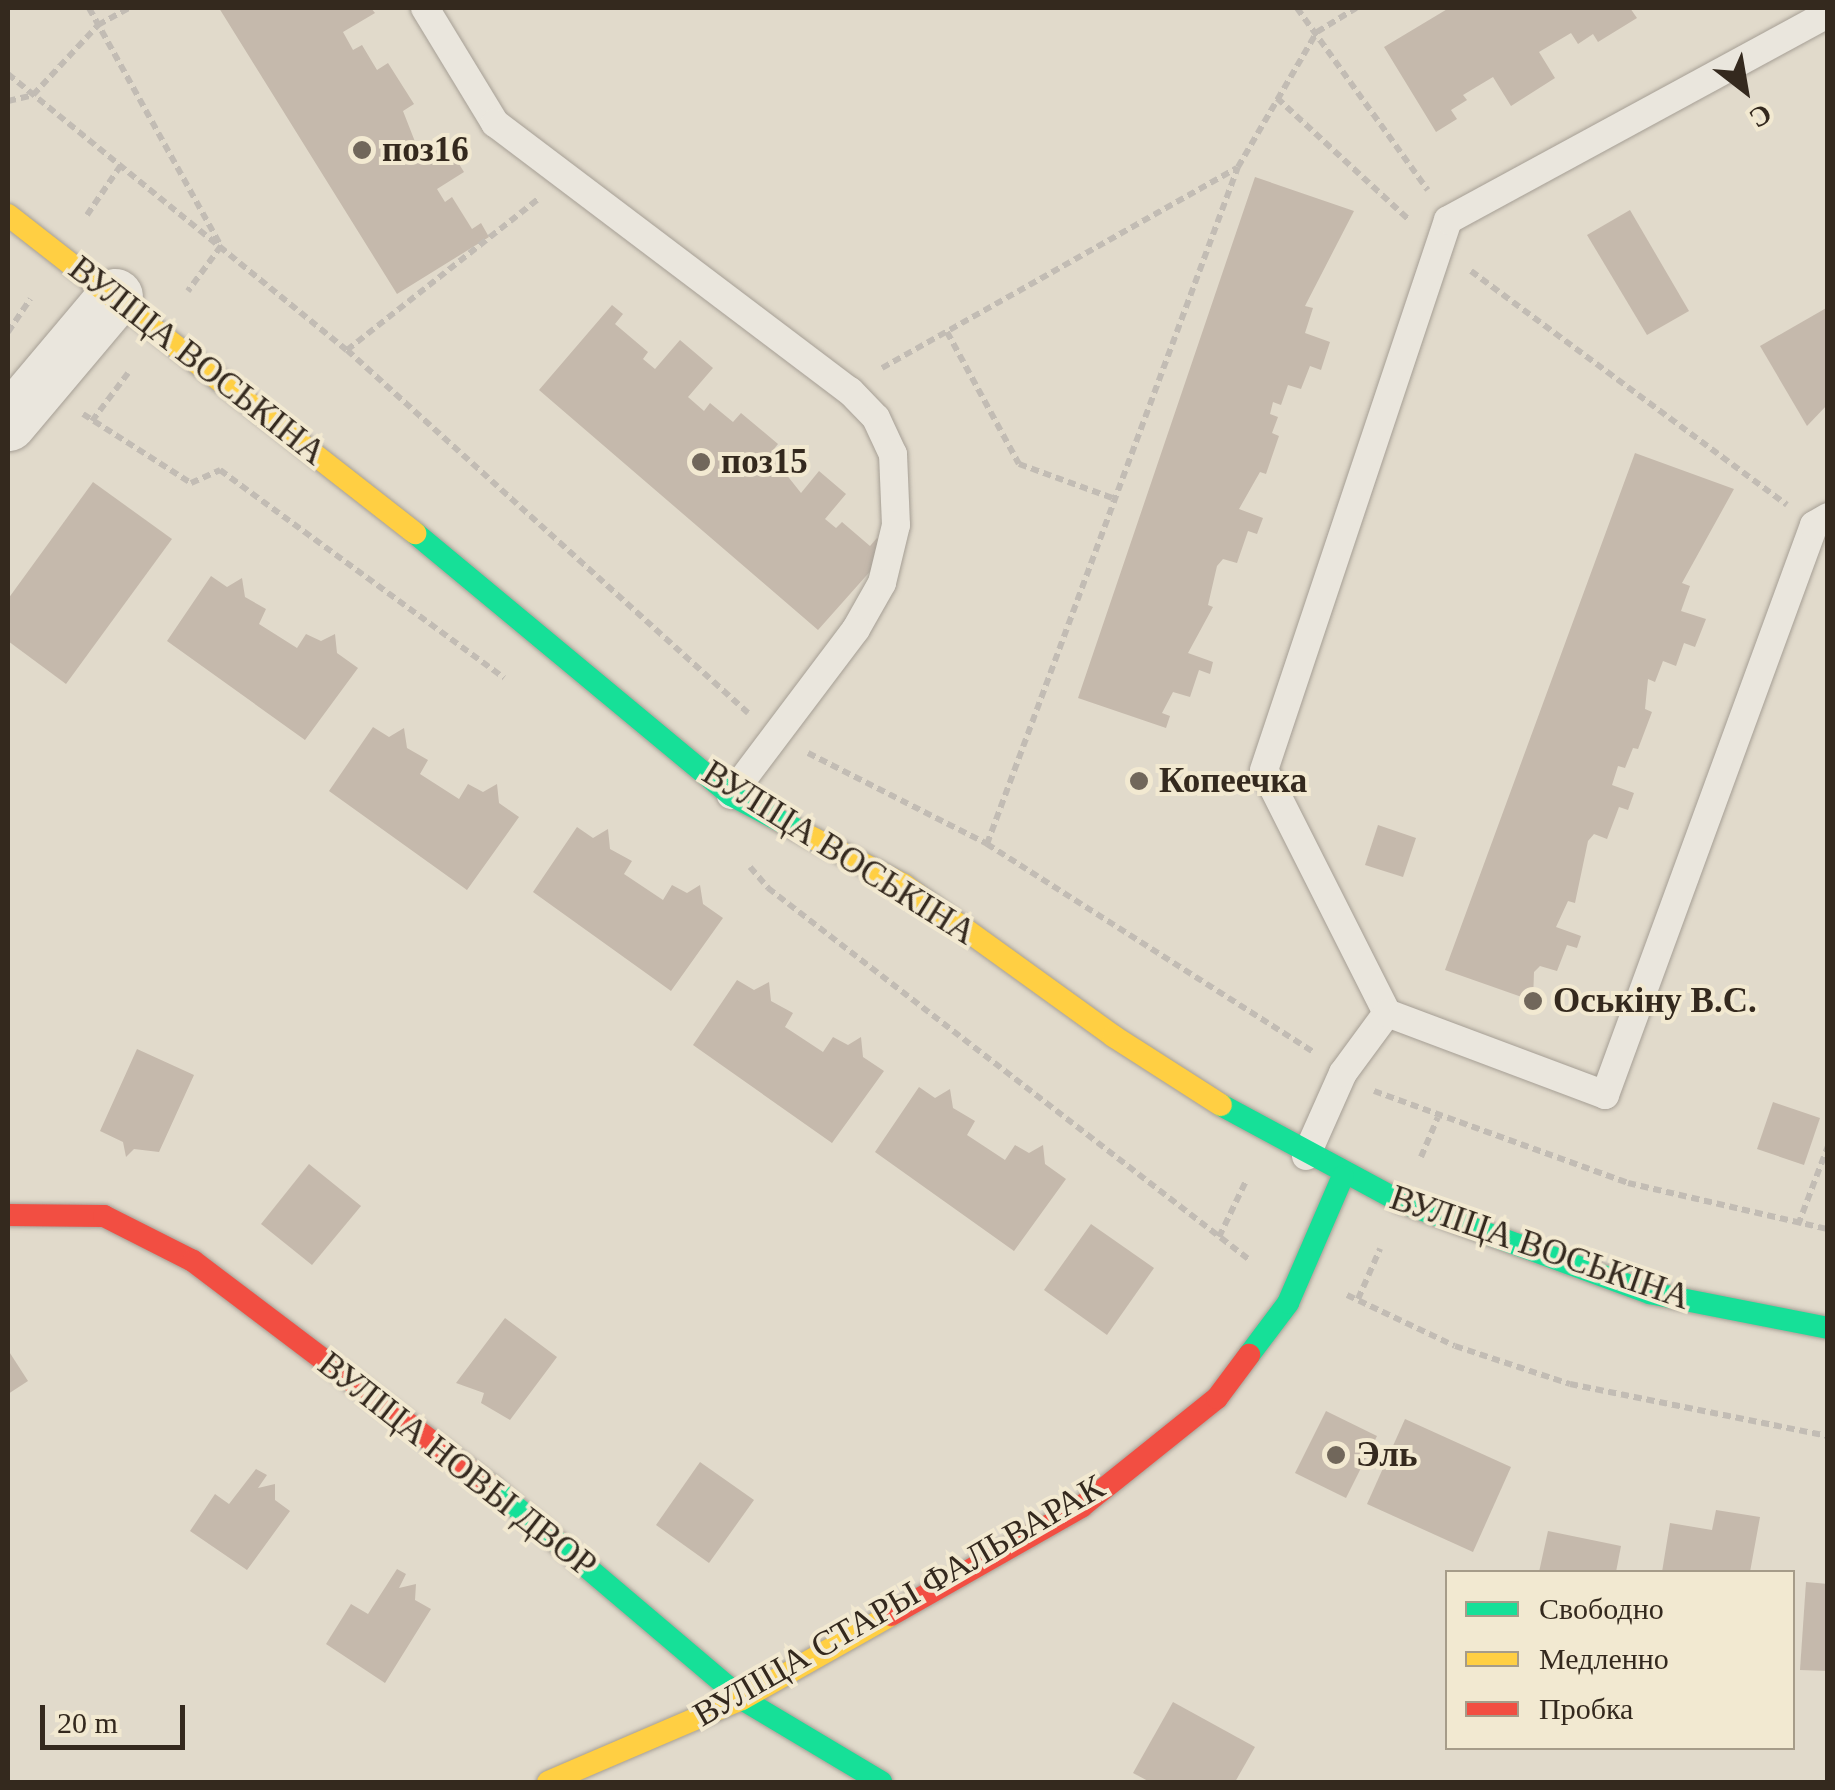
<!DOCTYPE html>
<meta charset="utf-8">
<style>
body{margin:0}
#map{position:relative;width:1835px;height:1790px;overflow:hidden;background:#e1dacb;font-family:"Times New Roman",serif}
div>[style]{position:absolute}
.building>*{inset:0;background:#c5b9ac}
.path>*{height:6px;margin-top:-3px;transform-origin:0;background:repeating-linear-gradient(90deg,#c2bcb4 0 8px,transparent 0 13px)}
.roads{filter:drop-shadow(0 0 2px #a69f95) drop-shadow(0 0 2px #a69f95)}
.lane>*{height:28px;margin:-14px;padding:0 14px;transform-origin:14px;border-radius:14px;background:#eae6dd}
.street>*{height:55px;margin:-27.5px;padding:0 27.5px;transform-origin:27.5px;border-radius:27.5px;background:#eae6dd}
.fast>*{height:22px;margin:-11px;padding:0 11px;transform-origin:11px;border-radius:11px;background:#16e098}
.slow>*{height:22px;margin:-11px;padding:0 11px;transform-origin:11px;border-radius:11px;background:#ffcf43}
.jam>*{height:22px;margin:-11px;padding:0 11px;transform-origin:11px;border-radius:11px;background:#f24e42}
.dots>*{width:28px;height:28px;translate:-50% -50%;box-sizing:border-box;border:5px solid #f2e9d1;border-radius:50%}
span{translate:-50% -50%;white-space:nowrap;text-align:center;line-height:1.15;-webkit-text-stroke:8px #f2e9d1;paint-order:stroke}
.poi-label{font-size:35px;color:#34291e;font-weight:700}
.left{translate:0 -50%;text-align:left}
.street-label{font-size:35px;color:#34291e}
.frame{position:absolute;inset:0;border:10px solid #34291e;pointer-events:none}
.legend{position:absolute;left:1445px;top:1570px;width:350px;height:180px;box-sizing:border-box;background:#f2e9d1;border:2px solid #a69c89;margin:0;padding:12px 18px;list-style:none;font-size:30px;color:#34291e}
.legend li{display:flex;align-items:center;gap:20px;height:50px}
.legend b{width:50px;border:2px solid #a69c89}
.north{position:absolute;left:1695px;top:40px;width:100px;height:100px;-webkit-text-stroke:8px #f2e9d1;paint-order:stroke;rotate:149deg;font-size:28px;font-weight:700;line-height:40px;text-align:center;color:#34291e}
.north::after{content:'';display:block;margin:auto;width:35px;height:45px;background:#34291e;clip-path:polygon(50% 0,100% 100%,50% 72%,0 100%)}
.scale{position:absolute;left:40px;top:1705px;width:145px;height:45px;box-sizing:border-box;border:5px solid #34291e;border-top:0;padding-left:12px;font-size:30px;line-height:35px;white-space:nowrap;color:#34291e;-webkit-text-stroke:8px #f2e9d1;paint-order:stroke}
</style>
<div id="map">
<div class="building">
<div style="clip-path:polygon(219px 8px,371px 8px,375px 13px,343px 32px,353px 50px,362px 45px,377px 70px,388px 63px,414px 104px,403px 111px,421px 157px,446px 143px,464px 172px,437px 189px,445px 202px,452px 197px,472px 229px,481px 223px,489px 237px,397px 294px)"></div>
<div style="clip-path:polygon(1449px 8px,1630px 8px,1637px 18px,1598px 42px,1593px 34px,1578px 44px,1571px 33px,1539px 52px,1555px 78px,1511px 106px,1493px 77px,1463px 95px,1467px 100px,1451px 110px,1457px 119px,1436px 132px,1384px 47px)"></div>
<div style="clip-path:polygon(1255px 177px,1354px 211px,1305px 306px,1313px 308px,1305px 333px,1330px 342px,1321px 370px,1310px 366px,1301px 389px,1288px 385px,1281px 405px,1273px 402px,1270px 414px,1278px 417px,1272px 433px,1279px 436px,1266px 474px,1260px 472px,1239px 509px,1263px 518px,1257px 534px,1248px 531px,1237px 563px,1223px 559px,1217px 566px,1208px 605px,1213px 607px,1188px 653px,1213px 662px,1210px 674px,1199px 670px,1190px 697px,1173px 692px,1162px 713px,1170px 716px,1166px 728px,1078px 698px)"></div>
<div style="clip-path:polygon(1630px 210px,1689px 311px,1647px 335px,1587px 235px)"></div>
<div style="clip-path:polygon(612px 305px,623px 314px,615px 324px,648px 352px,643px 359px,655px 369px,680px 340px,713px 368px,688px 397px,704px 411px,710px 403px,733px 422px,741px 413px,778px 444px,770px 454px,801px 493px,819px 471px,846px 494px,825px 519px,836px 528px,842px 522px,870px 546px,877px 538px,890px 549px,818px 630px,539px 390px)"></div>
<div style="clip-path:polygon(1828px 307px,1828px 404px,1807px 426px,1760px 346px)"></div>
<div style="clip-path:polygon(1635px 453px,1734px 489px,1682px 583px,1690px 586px,1681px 611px,1706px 619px,1695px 647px,1684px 643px,1676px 666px,1663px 661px,1655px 682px,1648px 679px,1645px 709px,1652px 712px,1638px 749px,1633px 748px,1625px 768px,1618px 766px,1612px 785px,1634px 793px,1628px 810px,1619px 807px,1607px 839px,1594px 834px,1588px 841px,1575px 903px,1568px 901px,1556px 927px,1581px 936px,1577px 948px,1567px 945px,1557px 971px,1540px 966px,1534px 972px,1533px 1001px,1445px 970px)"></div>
<div style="clip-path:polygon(93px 482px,172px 539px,66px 684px,8px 641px,8px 599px)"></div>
<div style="clip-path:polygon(211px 576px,227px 587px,242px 578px,245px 597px,266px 609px,259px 624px,297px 648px,306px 634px,321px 641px,335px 634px,337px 653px,358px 668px,305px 740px,167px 641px)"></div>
<div style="clip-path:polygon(373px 727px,389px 737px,404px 728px,407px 748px,428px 760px,420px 774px,459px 799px,468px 784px,483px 792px,497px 784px,499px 803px,519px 817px,467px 890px,329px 791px)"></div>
<div style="clip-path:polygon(1378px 825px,1416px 838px,1403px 877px,1365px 865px)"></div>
<div style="clip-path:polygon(577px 827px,593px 838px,608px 829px,610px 849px,632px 861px,624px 874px,663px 900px,672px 885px,687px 893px,700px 885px,703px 904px,723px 918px,671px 991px,533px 892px)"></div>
<div style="clip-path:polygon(737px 980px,754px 990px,769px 982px,771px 1001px,793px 1013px,785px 1027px,823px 1052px,833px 1037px,848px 1045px,861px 1037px,863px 1057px,884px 1071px,832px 1143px,693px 1045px)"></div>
<div style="clip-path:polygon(137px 1049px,194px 1075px,159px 1152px,134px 1149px,126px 1157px,123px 1142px,100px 1131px)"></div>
<div style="clip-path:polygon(919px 1087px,935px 1098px,950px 1089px,953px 1108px,975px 1121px,967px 1135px,1005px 1160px,1015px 1145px,1029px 1153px,1043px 1145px,1045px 1164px,1066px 1179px,1014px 1251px,875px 1152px)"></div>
<div style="clip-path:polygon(1773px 1102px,1820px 1118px,1804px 1165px,1757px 1149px)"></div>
<div style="clip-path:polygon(309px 1164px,361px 1206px,312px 1265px,261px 1224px)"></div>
<div style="clip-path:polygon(1091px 1224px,1154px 1268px,1107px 1335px,1044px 1290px)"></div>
<div style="clip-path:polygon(505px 1318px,557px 1357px,510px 1420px,481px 1403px,484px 1393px,456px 1383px)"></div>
<div style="clip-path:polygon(8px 1350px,28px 1381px,8px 1394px)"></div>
<div style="clip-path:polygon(1326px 1411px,1377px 1436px,1346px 1498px,1295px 1473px)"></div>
<div style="clip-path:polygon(1405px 1419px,1511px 1467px,1473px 1552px,1367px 1504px)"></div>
<div style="clip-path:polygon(700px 1462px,754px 1500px,709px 1563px,656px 1525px)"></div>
<div style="clip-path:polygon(256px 1469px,267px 1475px,258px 1488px,275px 1484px,275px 1500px,290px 1511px,247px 1570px,190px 1531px,215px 1494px,229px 1504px)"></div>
<div style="clip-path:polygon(1716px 1510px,1760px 1517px,1750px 1572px,1662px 1572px,1670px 1523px,1712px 1530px)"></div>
<div style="clip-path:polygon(1548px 1531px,1621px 1546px,1616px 1572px,1539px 1572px)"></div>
<div style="clip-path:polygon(397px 1569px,406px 1574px,399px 1588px,416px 1584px,415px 1600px,431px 1609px,385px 1683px,326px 1644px,351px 1604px,368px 1614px)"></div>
<div style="clip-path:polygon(1806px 1582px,1828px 1584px,1828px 1671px,1800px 1670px)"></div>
<div style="clip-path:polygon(1173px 1702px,1255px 1747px,1235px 1782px,1150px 1782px,1133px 1773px)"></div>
</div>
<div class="path">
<div style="left:89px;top:8px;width:272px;rotate:61deg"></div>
<div style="left:221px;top:246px;width:56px;rotate:126.3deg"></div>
<div style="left:1297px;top:8px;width:224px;rotate:54.3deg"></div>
<div style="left:8px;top:74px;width:437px;rotate:39.2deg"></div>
<div style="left:347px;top:350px;width:541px;rotate:42.15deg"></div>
<div style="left:1277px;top:98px;width:178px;rotate:42.7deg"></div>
<div style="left:8px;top:101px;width:26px;rotate:-13deg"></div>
<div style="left:33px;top:95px;width:96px;rotate:-47.1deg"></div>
<div style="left:98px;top:25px;width:35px;rotate:-29deg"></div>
<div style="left:87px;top:215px;width:64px;rotate:-55.8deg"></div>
<div style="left:1471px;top:271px;width:393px;rotate:36.5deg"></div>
<div style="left:8px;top:332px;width:40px;rotate:-56deg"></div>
<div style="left:947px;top:332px;width:150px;rotate:61.4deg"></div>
<div style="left:1019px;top:464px;width:102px;rotate:20deg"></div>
<div style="left:347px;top:350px;width:243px;rotate:-38.3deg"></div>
<div style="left:882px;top:368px;width:407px;rotate:-29.4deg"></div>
<div style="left:83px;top:414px;width:128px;rotate:32.6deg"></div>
<div style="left:191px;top:483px;width:32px;rotate:-24deg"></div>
<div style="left:220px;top:470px;width:352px;rotate:36.2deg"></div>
<div style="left:92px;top:421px;width:60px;rotate:-53.1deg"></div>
<div style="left:808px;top:753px;width:201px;rotate:26.9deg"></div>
<div style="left:987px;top:844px;width:387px;rotate:32.5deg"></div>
<div style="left:987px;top:844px;width:722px;rotate:-69.66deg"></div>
<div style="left:1238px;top:167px;width:156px;rotate:-59.7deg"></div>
<div style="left:1317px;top:32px;width:46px;rotate:-31.6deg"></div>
<div style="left:750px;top:867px;width:28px;rotate:49deg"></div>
<div style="left:768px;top:888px;width:610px;rotate:37.68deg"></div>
<div style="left:1374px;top:1091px;width:270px;rotate:19.9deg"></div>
<div style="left:1628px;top:1183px;width:205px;rotate:13deg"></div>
<div style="left:1421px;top:1157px;width:43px;rotate:-67deg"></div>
<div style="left:1798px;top:1225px;width:85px;rotate:-69.2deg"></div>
<div style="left:1219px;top:1237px;width:62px;rotate:-64.3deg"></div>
<div style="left:1347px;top:1295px;width:119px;rotate:25.3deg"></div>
<div style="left:1455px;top:1346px;width:121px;rotate:18.3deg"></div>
<div style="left:1570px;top:1384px;width:263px;rotate:11.4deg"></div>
<div style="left:1358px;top:1299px;width:55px;rotate:-66.3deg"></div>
</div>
<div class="roads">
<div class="lane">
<div style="left:425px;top:8px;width:135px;rotate:58.7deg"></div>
<div style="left:495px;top:123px;width:445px;rotate:37.1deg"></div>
<div style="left:850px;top:391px;width:37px;rotate:46deg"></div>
<div style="left:876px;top:418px;width:40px;rotate:65deg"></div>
<div style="left:893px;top:454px;width:71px;rotate:87.6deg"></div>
<div style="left:896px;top:525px;width:60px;rotate:103.6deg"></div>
<div style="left:882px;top:583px;width:53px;rotate:119.5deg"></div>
<div style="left:856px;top:629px;width:208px;rotate:127deg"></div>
<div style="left:1387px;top:1013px;width:272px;rotate:-116.8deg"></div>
<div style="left:1264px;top:770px;width:580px;rotate:-71.5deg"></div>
<div style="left:1448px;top:220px;width:432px;rotate:-28.5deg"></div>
<div style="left:1306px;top:1156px;width:91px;rotate:-66deg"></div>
<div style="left:1343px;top:1073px;width:74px;rotate:-53.7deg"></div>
<div style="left:1387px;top:1013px;width:233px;rotate:20.6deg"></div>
<div style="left:1605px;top:1095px;width:607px;rotate:-69.86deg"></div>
<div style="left:1814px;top:525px;width:16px;rotate:-30deg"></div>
</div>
<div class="street">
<div style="left:8px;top:423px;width:166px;rotate:-49.9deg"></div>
</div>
<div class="fast">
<div style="left:415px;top:533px;width:410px;rotate:39.7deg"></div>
<div style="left:731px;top:795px;width:86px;rotate:27.8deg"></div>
<div style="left:1221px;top:1105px;width:204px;rotate:28.3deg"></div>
<div style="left:1401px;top:1202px;width:265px;rotate:20.1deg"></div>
<div style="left:1650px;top:1293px;width:181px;rotate:11.1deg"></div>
<div style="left:1249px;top:1355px;width:65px;rotate:-53.1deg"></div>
<div style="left:1288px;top:1303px;width:138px;rotate:-66.6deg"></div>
<div style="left:491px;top:1486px;width:329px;rotate:40.3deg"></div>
<div style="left:742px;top:1699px;width:162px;rotate:30.8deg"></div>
</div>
<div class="slow">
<div style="left:8px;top:215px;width:517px;rotate:38deg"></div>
<div style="left:807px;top:835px;width:109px;rotate:27.3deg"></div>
<div style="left:904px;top:885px;width:258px;rotate:35.8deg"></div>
<div style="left:1113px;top:1036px;width:128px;rotate:32.6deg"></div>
<div style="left:548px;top:1782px;width:211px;rotate:-23.2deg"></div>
<div style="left:742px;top:1699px;width:171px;rotate:-29.4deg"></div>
</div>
<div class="jam">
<div style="left:8px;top:1215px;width:96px;rotate:0.6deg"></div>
<div style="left:104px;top:1216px;width:100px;rotate:26.8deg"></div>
<div style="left:193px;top:1261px;width:373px;rotate:37.1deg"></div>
<div style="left:891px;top:1615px;width:219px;rotate:-29.6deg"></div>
<div style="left:1081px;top:1507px;width:174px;rotate:-38.7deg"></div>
<div style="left:1217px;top:1398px;width:54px;rotate:-53.3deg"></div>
</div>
</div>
<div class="dots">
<div style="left:362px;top:150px;background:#71675b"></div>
<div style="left:701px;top:462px;background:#71675b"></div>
<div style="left:1139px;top:781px;background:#71675b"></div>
<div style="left:1533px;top:1001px;background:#71675b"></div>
<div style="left:1336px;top:1455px;background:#71675b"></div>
</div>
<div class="poi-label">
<span class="left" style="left:382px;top:150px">поз16</span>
<span class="left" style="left:721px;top:462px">поз15</span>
<span class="left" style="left:1159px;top:781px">Копеечка</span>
<span class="left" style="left:1553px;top:1001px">Оськіну В.С.</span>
<span class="left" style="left:1356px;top:1455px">Эль</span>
</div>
<div class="street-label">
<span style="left:197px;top:361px;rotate:38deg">ВУЛІЦА ВОСЬКІНА</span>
<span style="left:839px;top:853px;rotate:32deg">ВУЛІЦА ВОСЬКІНА</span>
<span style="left:1540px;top:1248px;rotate:19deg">ВУЛІЦА ВОСЬКІНА</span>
<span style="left:457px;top:1465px;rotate:38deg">ВУЛІЦА НОВЫ ДВОР</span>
<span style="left:899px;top:1601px;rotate:-30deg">ВУЛІЦА СТАРЫ ФАЛЬВАРАК</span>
</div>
<div class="frame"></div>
<ul class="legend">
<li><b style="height:12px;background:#16e098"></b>Свободно</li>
<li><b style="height:12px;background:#ffcf43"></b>Медленно</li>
<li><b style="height:12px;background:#f24e42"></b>Пробка</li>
</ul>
<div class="north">С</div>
<div class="scale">20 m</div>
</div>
